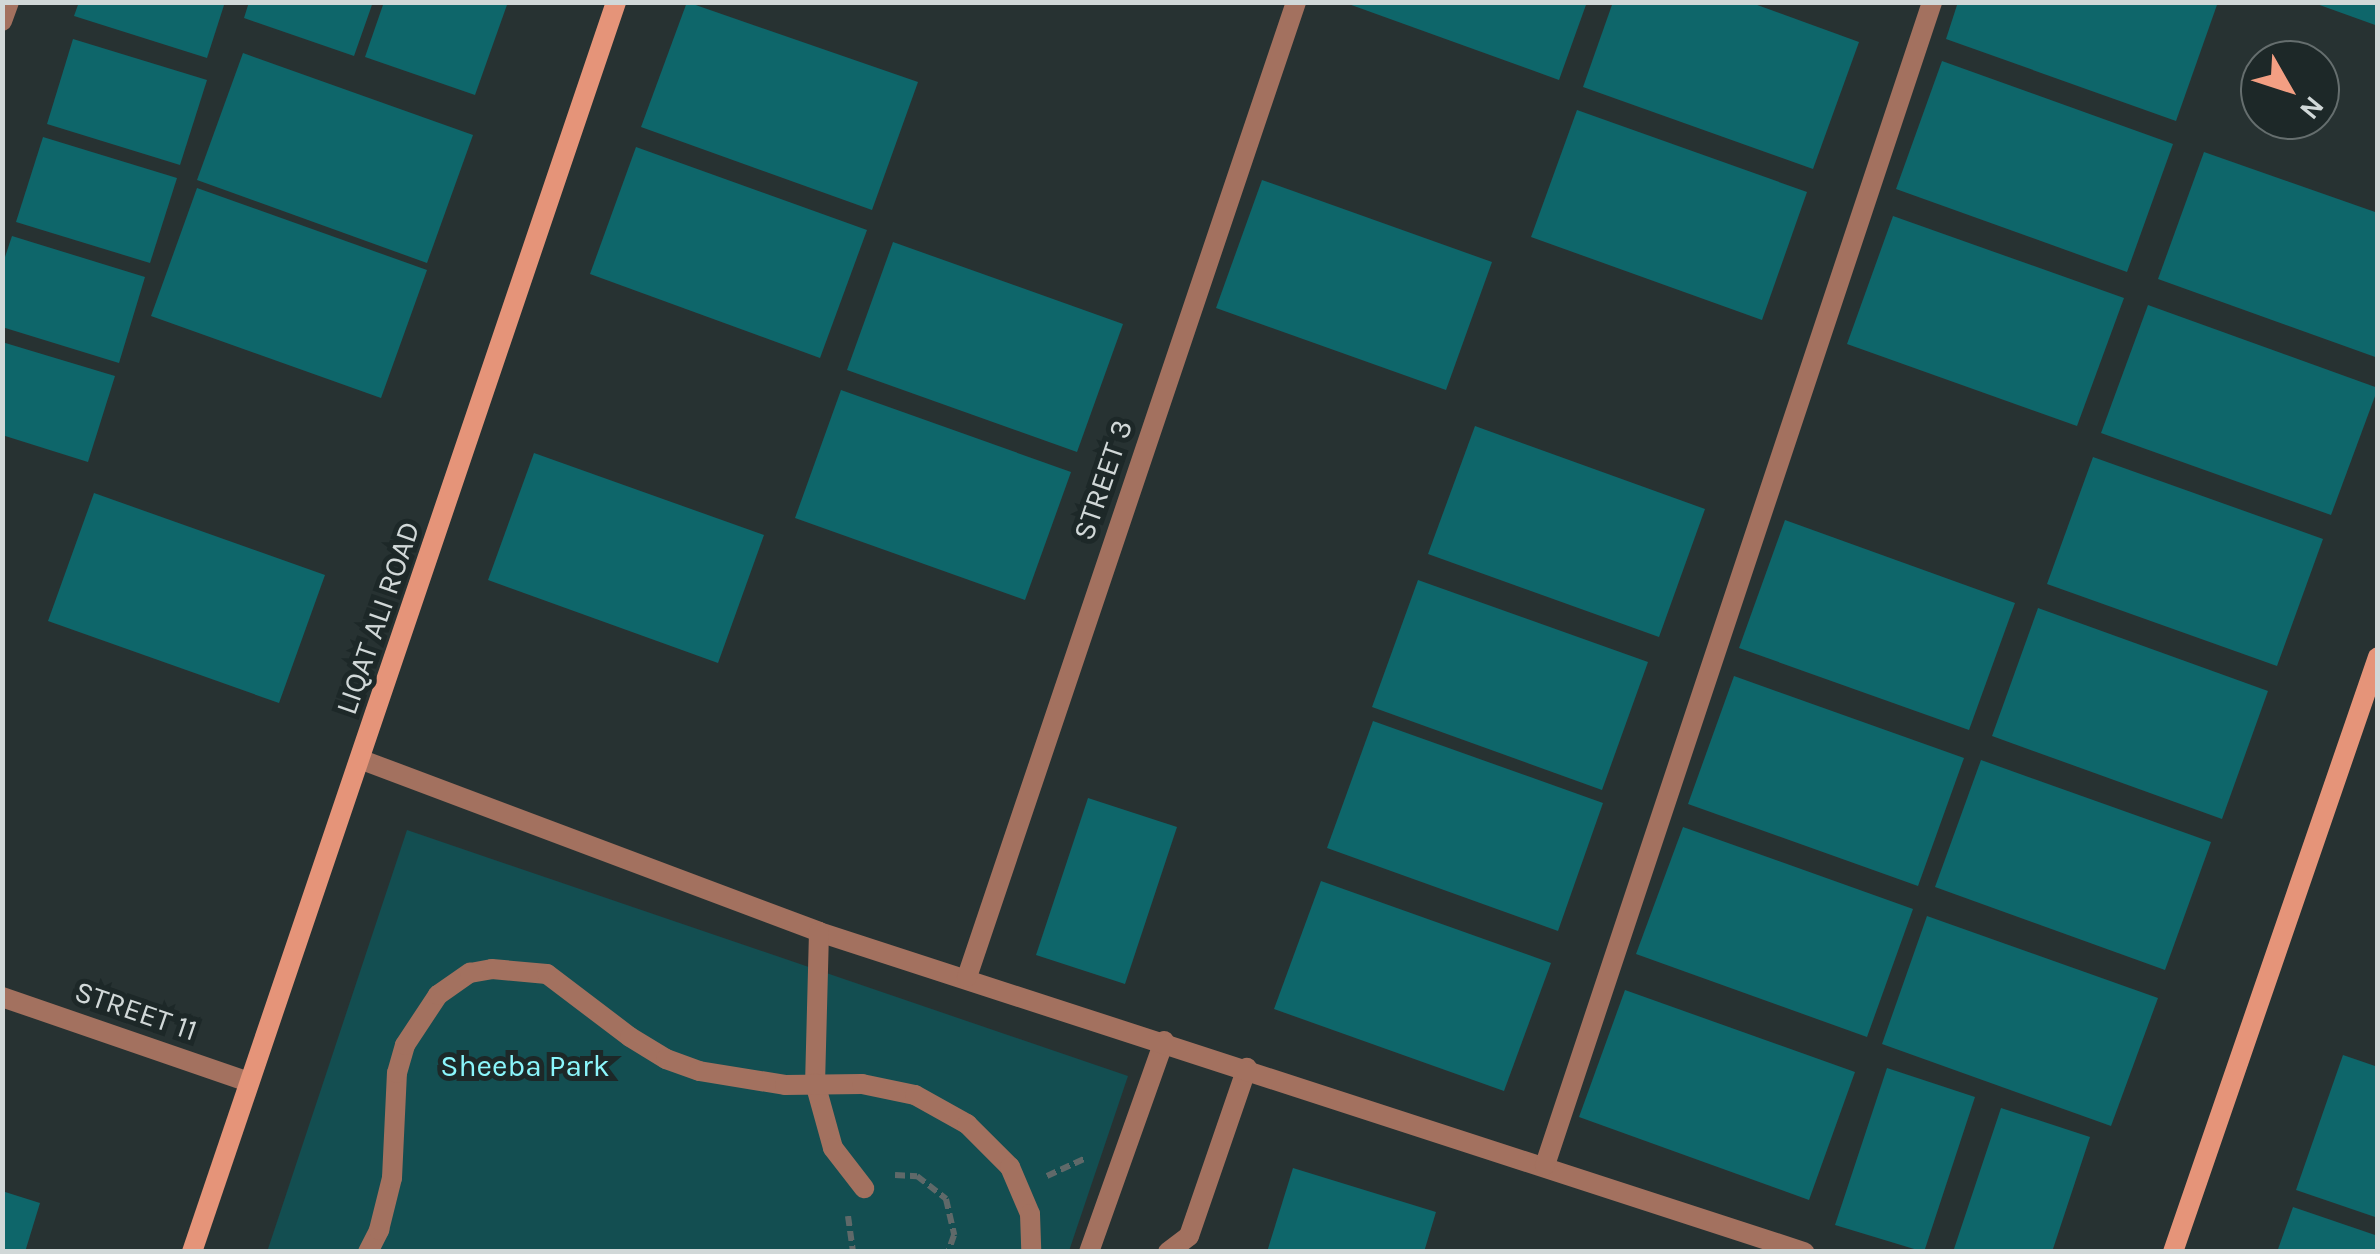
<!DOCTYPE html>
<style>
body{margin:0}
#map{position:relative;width:2380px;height:1254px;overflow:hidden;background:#273232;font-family:Karla,sans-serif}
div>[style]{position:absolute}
.green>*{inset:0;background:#134e51}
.building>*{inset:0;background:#0e666a}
.path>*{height:6px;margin-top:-3px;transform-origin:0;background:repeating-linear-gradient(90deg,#5f6969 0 10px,transparent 0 15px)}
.lane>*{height:20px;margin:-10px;padding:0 10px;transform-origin:10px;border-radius:10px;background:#a3715f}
.street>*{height:20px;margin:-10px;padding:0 10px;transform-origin:10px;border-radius:10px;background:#a3715f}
.secondary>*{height:20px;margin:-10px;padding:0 10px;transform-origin:10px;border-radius:10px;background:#e59479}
span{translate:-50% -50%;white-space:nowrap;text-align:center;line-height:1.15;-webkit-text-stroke:10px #1d2828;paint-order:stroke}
.street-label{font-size:30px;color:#d1d8d8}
.park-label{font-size:30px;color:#8bf6fc}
.frame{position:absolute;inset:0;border:5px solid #d1d8d8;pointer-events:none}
.north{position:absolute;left:2240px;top:40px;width:100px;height:100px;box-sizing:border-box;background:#1d2828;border:2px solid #656e6e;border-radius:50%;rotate:129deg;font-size:28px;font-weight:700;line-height:40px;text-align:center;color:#d1d8d8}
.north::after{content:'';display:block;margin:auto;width:35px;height:45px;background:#f39f83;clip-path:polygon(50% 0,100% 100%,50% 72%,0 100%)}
</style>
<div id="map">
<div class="green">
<div style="clip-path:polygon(407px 830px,1128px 1076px,1069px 1251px,267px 1252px)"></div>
</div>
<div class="building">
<div style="clip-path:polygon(79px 2px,225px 2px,207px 58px,74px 16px)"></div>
<div style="clip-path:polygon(249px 2px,373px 2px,354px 56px,244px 18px)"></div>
<div style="clip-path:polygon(384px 2px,508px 2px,475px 95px,365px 57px)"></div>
<div style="clip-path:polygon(687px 2px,918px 82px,872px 210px,641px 127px)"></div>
<div style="clip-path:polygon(1343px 2px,1587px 2px,1559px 80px)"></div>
<div style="clip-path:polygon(1613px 2px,1749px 2px,1859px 42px,1813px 169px,1583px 87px)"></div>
<div style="clip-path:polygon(1958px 2px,2218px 2px,2176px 121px,1946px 39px)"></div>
<div style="clip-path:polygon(2314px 2px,2378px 2px,2378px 26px,2314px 3px)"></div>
<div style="clip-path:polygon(73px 39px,207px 80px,180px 165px,47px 124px)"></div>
<div style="clip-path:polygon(243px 53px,473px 135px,427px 263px,197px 180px)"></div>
<div style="clip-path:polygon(1942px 61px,2173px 144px,2127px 272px,1896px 189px)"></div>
<div style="clip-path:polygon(1577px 110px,1807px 192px,1762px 320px,1531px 237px)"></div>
<div style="clip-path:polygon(43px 137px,177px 178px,150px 263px,16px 222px)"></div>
<div style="clip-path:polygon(636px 147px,867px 230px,820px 358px,590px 274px)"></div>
<div style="clip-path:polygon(2204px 152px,2378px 213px,2378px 358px,2158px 279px)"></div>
<div style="clip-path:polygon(1262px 180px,1492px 262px,1446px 390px,1216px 308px)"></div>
<div style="clip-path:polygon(197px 188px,427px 270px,381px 398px,151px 316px)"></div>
<div style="clip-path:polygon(1893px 216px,2124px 298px,2077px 426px,1847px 344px)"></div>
<div style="clip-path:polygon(12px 236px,145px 277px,119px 363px,2px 327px,2px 266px)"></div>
<div style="clip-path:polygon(893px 242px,1123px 324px,1077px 452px,847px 370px)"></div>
<div style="clip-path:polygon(2148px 305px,2378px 388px,2331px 515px,2101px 433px)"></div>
<div style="clip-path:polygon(2px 342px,115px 376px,88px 462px,2px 435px)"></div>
<div style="clip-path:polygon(841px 390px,1071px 472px,1025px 600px,795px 518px)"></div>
<div style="clip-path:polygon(1475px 426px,1705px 509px,1659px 637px,1428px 554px)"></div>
<div style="clip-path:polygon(534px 453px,764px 535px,718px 663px,488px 580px)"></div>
<div style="clip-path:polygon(2093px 457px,2323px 539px,2277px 666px,2047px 584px)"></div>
<div style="clip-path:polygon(94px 493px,325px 575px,279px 703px,48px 621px)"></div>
<div style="clip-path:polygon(1785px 520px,2015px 603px,1969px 730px,1739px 648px)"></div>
<div style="clip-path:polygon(1418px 580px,1648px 662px,1602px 790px,1372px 707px)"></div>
<div style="clip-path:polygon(2038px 608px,2268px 691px,2222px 819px,1992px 736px)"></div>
<div style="clip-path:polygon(1734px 676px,1964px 758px,1918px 886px,1688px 804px)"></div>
<div style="clip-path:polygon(1373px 721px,1603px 803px,1558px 931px,1327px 848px)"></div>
<div style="clip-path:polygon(1981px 760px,2211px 842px,2165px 970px,1935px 887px)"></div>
<div style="clip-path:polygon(1088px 798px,1177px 827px,1125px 984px,1036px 955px)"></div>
<div style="clip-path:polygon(1683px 827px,1913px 909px,1867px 1037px,1636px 954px)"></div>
<div style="clip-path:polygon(1321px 881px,1551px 963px,1504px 1091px,1274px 1009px)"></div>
<div style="clip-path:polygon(1927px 916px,2158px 998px,2111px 1126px,1882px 1044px)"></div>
<div style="clip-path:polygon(1625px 990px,1855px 1072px,1809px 1200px,1579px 1117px)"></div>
<div style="clip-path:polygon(2343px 1055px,2378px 1067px,2378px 1218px,2296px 1190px)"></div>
<div style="clip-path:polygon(1887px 1068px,1975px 1097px,1924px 1252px,1835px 1225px)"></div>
<div style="clip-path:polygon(2001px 1108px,2090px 1137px,2052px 1252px,1953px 1252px)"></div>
<div style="clip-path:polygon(1293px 1168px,1436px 1212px,1424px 1252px,1267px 1252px)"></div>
<div style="clip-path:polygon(2px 1191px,40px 1203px,25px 1252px,2px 1252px)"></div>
<div style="clip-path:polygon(2293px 1207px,2378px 1236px,2378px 1252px,2277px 1252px)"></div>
</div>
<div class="path">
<div style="left:895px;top:1175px;width:22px;rotate:3deg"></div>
<div style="left:917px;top:1176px;width:37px;rotate:38deg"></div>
<div style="left:946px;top:1199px;width:37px;rotate:77deg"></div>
<div style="left:954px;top:1235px;width:18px;rotate:109deg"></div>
<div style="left:1047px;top:1176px;width:43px;rotate:-24.8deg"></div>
<div style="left:848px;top:1216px;width:36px;rotate:82deg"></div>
</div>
<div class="lane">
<div style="left:1089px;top:1252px;width:224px;rotate:-70.4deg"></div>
<div style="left:1168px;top:1252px;width:26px;rotate:-37deg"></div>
<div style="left:1189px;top:1236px;width:178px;rotate:-71deg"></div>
</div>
<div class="street">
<div style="left:2px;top:21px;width:20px;rotate:-70deg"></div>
<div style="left:362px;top:760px;width:488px;rotate:20.6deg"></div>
<div style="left:819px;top:932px;width:1036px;rotate:18deg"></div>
<div style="left:819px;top:932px;width:151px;rotate:91.5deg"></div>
<div style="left:815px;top:1083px;width:67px;rotate:74.5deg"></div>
<div style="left:833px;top:1148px;width:51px;rotate:52.2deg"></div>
<div style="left:967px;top:977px;width:1029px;rotate:-71.35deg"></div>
<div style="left:2px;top:997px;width:261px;rotate:19deg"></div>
<div style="left:1545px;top:1165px;width:1226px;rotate:-71.59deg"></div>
<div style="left:368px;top:1252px;width:25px;rotate:-63deg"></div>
<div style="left:379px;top:1230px;width:54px;rotate:-76deg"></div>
<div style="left:392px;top:1178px;width:105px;rotate:-87.3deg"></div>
<div style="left:397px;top:1073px;width:29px;rotate:-74deg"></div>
<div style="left:405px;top:1045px;width:60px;rotate:-56.6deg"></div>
<div style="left:438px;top:995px;width:39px;rotate:-35deg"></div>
<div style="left:470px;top:973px;width:22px;rotate:-10deg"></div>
<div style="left:492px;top:969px;width:55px;rotate:5.2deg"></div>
<div style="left:547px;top:974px;width:104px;rotate:37.2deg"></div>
<div style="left:630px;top:1037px;width:42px;rotate:31.4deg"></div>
<div style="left:666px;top:1059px;width:35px;rotate:20deg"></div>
<div style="left:699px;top:1071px;width:87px;rotate:9.2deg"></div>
<div style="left:785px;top:1085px;width:77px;rotate:-0.7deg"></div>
<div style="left:862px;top:1084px;width:54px;rotate:11.7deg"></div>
<div style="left:915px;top:1095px;width:60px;rotate:29.1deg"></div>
<div style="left:967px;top:1124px;width:61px;rotate:45deg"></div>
<div style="left:1010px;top:1167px;width:51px;rotate:66.9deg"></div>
<div style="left:1030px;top:1214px;width:38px;rotate:88deg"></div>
</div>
<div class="secondary">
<div style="left:192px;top:1252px;width:1320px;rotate:-71.26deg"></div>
<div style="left:2173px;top:1252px;width:629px;rotate:-70.99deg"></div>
</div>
<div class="street-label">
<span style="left:1103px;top:480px;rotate:-71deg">STREET 3</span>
<span style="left:378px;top:618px;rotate:-71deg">LIQAT ALI ROAD</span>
<span style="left:136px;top:1011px;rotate:19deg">STREET 11</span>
</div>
<div class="park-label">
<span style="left:525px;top:1066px">Sheeba Park</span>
</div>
<div class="frame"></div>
<div class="north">N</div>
</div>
